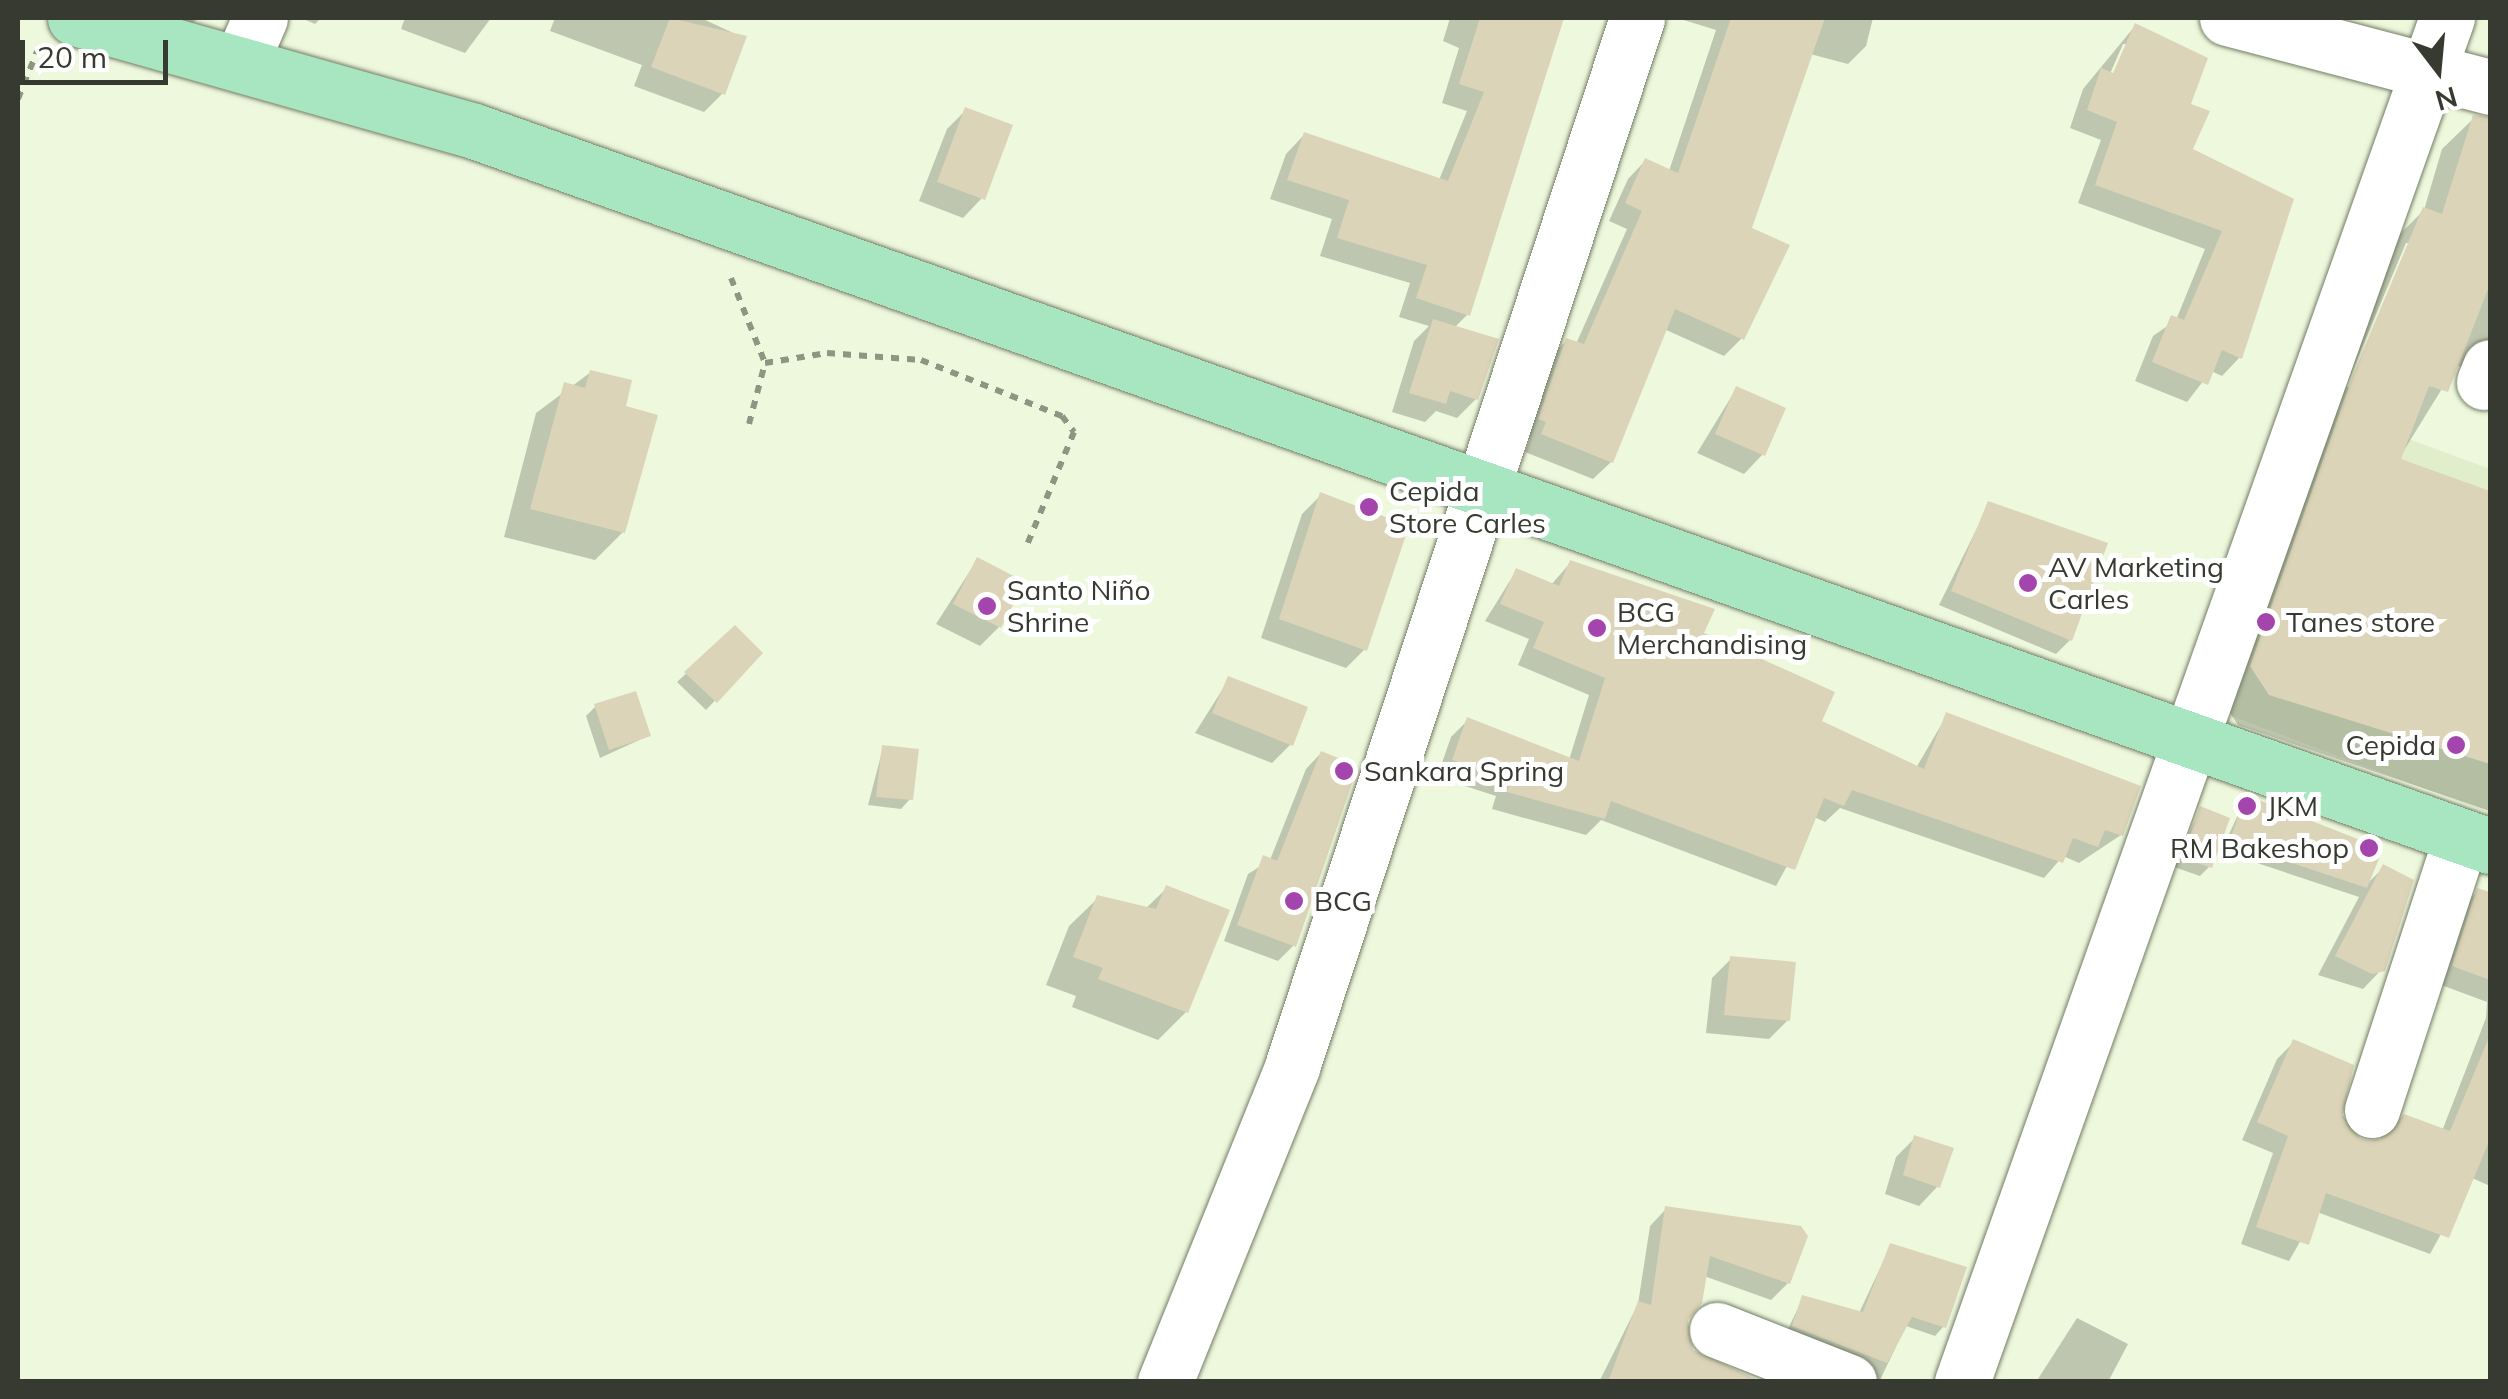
<!DOCTYPE html>
<meta charset="utf-8">
<style>
body{margin:0}
#map{position:relative;width:2508px;height:1399px;overflow:hidden;background:#eef8dd;font-family:Mulish,sans-serif}
div>[style]{position:absolute}
.built>*{inset:0;background:#e1eecc}
.shadow>*{inset:0;background:#0003}
.building>*{inset:0;background:#dcd4b9}
.path>*{height:6px;margin-top:-3px;transform-origin:0;background:repeating-linear-gradient(90deg,#8e9583 0 8px,transparent 0 16px)}
.roads{filter:drop-shadow(0 0 2px #737c64) drop-shadow(0 0 2px #737c64)}
.minor>*{height:55px;margin:-27.5px;padding:0 27.5px;transform-origin:27.5px;border-radius:27.5px;background:#fff}
.major>*{height:55px;margin:-27.5px;padding:0 27.5px;transform-origin:27.5px;border-radius:27.5px;background:#a8e6c2}
.dots>*{width:28px;height:28px;translate:-50% -50%;box-sizing:border-box;border:5px solid #fff;border-radius:50%}
span{translate:-50% -50%;white-space:nowrap;text-align:center;line-height:1.15;-webkit-text-stroke:10px #fff;paint-order:stroke}
.poi-label{font-size:28px;color:#363a30}
.left{translate:0 -50%;text-align:left}
.right{translate:-100% -50%;text-align:right}
.frame{position:absolute;inset:0;border:20px solid #363a30;pointer-events:none}
.north{position:absolute;left:2388px;top:20px;width:100px;height:100px;-webkit-text-stroke:8px #fff;paint-order:stroke;rotate:164deg;font-size:28px;font-weight:700;line-height:40px;text-align:center;color:#363a30}
.north::after{content:'';display:block;margin:auto;width:35px;height:45px;background:#363a30;clip-path:polygon(50% 0,100% 100%,50% 72%,0 100%)}
.scale{position:absolute;left:20px;top:40px;width:148px;height:45px;box-sizing:border-box;border:5px solid #363a30;border-top:0;padding-left:12px;font-size:30px;line-height:35px;white-space:nowrap;color:#363a30;-webkit-text-stroke:8px #fff;paint-order:stroke}
</style>
<div id="map">
<div class="built">
<div style="clip-path:polygon(2330px 410px,2490px 469px,2490px 813px,2231px 716px)"></div>
</div>
<div class="shadow">
<div style="clip-path:polygon(132px 18px,198px 18px,186px 30px)"></div>
<div style="clip-path:polygon(301px 18px,321px 18px,315px 24px)"></div>
<div style="clip-path:polygon(405px 18px,491px 18px,465px 53px,401px 29px)"></div>
<div style="clip-path:polygon(555px 18px,701px 18px,744px 38px,722px 94px,704px 112px,634px 86px,642px 65px,550px 31px)"></div>
<div style="clip-path:polygon(1450px 18px,1561px 18px,1468px 314px,1454px 328px,1476px 399px,1457px 418px,1436px 411px,1425px 422px,1392px 412px,1414px 341px,1429px 326px,1399px 317px,1410px 283px,1320px 256px,1332px 219px,1270px 199px,1286px 154px,1304px 135px,1439px 180px,1467px 111px,1442px 103px,1459px 48px,1443px 41px)"></div>
<div style="clip-path:polygon(1677px 18px,1873px 18px,1866px 46px,1848px 64px,1810px 54px,1749px 229px,1787px 246px,1742px 338px,1724px 356px,1664px 329px,1611px 462px,1593px 479px,1525px 452px,1530px 439px,1522px 437px,1549px 358px,1567px 340px,1576px 344px,1627px 229px,1609px 221px,1628px 179px,1645px 161px,1669px 171px,1716px 30px)"></div>
<div style="clip-path:polygon(evenodd,2135px 26px,2188px 105px,2190px 150px,2291px 200px,2240px 357px,2222px 376px,2211px 371px,2187px 402px,2135px 381px,2153px 336px,2176px 320px,2205px 249px,2078px 203px,2101px 140px,2070px 128px,2083px 89px,2135px 26px,2123px 44px,2128px 44px,2110px 85px,2106px 83px,2123px 44px)"></div>
<div style="clip-path:polygon(966px 110px,982px 198px,963px 218px,919px 201px,947px 129px)"></div>
<div style="clip-path:polygon(evenodd,2473px 119px,2490px 124px,2490px 391px,2472px 368px,2456px 366px,2398px 460px,2490px 493px,2490px 811px,2238px 725px,2220px 698px,2393px 241px,2424px 210px,2442px 149px,2473px 119px,2406px 243px,2411px 243px,2351px 388px,2346px 386px,2406px 243px)"></div>
<div style="clip-path:polygon(591px 372px,623px 532px,595px 560px,504px 537px,536px 413px)"></div>
<div style="clip-path:polygon(1736px 389px,1763px 454px,1744px 474px,1697px 453px)"></div>
<div style="clip-path:polygon(1321px 495px,1365px 649px,1346px 668px,1261px 638px,1302px 514px)"></div>
<div style="clip-path:polygon(1989px 504px,2070px 640px,2056px 654px,1939px 605px)"></div>
<div style="clip-path:polygon(977px 560px,999px 627px,980px 646px,936px 624px)"></div>
<div style="clip-path:polygon(1570px 563px,1701px 634px,1819px 722px,1916px 768px,1947px 715px,2121px 835px,2079px 863px,2063px 856px,2044px 878px,1840px 808px,1825px 822px,1814px 817px,1776px 886px,1601px 820px,1586px 835px,1492px 809px,1496px 796px,1437px 777px,1451px 737px,1468px 720px,1569px 760px,1589px 695px,1518px 665px,1529px 639px,1485px 621px,1516px 571px,1551px 585px)"></div>
<div style="clip-path:polygon(735px 628px,760px 653px,706px 710px,677px 682px)"></div>
<div style="clip-path:polygon(1229px 679px,1291px 744px,1272px 763px,1195px 733px)"></div>
<div style="clip-path:polygon(595px 707px,648px 736px,600px 758px,586px 716px)"></div>
<div style="clip-path:polygon(883px 748px,910px 799px,901px 809px,868px 805px)"></div>
<div style="clip-path:polygon(1321px 753px,1294px 945px,1278px 961px,1224px 941px,1248px 874px,1270px 860px,1306px 769px)"></div>
<div style="clip-path:polygon(2246px 798px,2366px 885px,2384px 867px,2382px 969px,2363px 989px,2318px 975px,2359px 897px,2221px 851px)"></div>
<div style="clip-path:polygon(2200px 809px,2209px 867px,2200px 876px,2174px 867px)"></div>
<div style="clip-path:polygon(1167px 888px,1186px 1012px,1158px 1040px,1072px 1007px,1076px 996px,1046px 985px,1069px 926px,1098px 898px,1145px 909px)"></div>
<div style="clip-path:polygon(2478px 891px,2490px 895px,2490px 1186px,2472px 1178px,2430px 1254px,2317px 1212px,2289px 1261px,2241px 1244px,2273px 1153px,2242px 1140px,2277px 1059px,2294px 1042px,2360px 1142px,2442px 1131px,2486px 1018px,2487px 1002px,2436px 983px,2461px 908px)"></div>
<div style="clip-path:polygon(1731px 959px,1788px 1020px,1769px 1039px,1706px 1033px,1712px 978px)"></div>
<div style="clip-path:polygon(1915px 1138px,1938px 1186px,1919px 1206px,1885px 1194px,1896px 1157px)"></div>
<div style="clip-path:polygon(1666px 1209px,1788px 1283px,1771px 1300px,1704px 1276px,1685px 1319px,1691px 1352px,1761px 1382px,1599px 1382px,1638px 1304px,1650px 1226px)"></div>
<div style="clip-path:polygon(1891px 1245px,1944px 1326px,1935px 1336px,1906px 1326px,1879px 1382px,1866px 1382px,1785px 1335px,1803px 1298px,1859px 1313px)"></div>
<div style="clip-path:polygon(2077px 1318px,2128px 1344px,2108px 1382px,2036px 1382px)"></div>
</div>
<div class="building">
<div style="clip-path:polygon(670px 18px,747px 36px,725px 95px,651px 67px)"></div>
<div style="clip-path:polygon(1480px 18px,1564px 18px,1470px 316px,1416px 298px,1427px 265px,1337px 238px,1349px 200px,1287px 180px,1304px 132px,1448px 181px,1484px 92px,1459px 84px)"></div>
<div style="clip-path:polygon(1731px 18px,1825px 18px,1752px 228px,1790px 245px,1744px 340px,1675px 309px,1613px 463px,1541px 434px,1546px 422px,1538px 419px,1566px 338px,1584px 344px,1642px 211px,1625px 203px,1645px 158px,1678px 173px)"></div>
<div style="clip-path:polygon(2135px 23px,2208px 58px,2191px 104px,2210px 111px,2193px 149px,2294px 199px,2242px 359px,2222px 350px,2208px 385px,2152px 362px,2171px 315px,2184px 320px,2222px 231px,2095px 185px,2117px 122px,2087px 110px,2101px 68px,2113px 73px)"></div>
<div style="clip-path:polygon(965px 107px,1013px 125px,985px 200px,937px 182px)"></div>
<div style="clip-path:polygon(2473px 115px,2490px 117px,2490px 284px,2448px 392px,2429px 386px,2401px 459px,2490px 491px,2490px 764px,2269px 695px,2250px 666px,2353px 375px,2423px 207px,2442px 214px)"></div>
<div style="clip-path:polygon(1433px 319px,1499px 339px,1478px 400px,1450px 391px,1446px 404px,1409px 393px)"></div>
<div style="clip-path:polygon(590px 370px,632px 380px,626px 406px,658px 415px,625px 533px,530px 509px,564px 382px,585px 388px)"></div>
<div style="clip-path:polygon(1736px 386px,1786px 408px,1765px 456px,1715px 434px)"></div>
<div style="clip-path:polygon(1320px 492px,1409px 526px,1367px 651px,1279px 619px)"></div>
<div style="clip-path:polygon(1988px 501px,2108px 543px,2072px 641px,1951px 591px)"></div>
<div style="clip-path:polygon(977px 557px,1025px 582px,1001px 628px,953px 604px)"></div>
<div style="clip-path:polygon(1570px 560px,1715px 609px,1704px 633px,1835px 692px,1822px 721px,1924px 769px,1946px 712px,2141px 786px,2123px 836px,2105px 830px,2098px 847px,2073px 838px,2063px 863px,1852px 790px,1844px 806px,1824px 798px,1795px 870px,1611px 801px,1605px 819px,1507px 792px,1512px 779px,1452px 760px,1467px 717px,1579px 761px,1605px 678px,1533px 648px,1544px 622px,1500px 604px,1516px 568px,1559px 586px)"></div>
<div style="clip-path:polygon(735px 625px,763px 653px,717px 703px,684px 672px)"></div>
<div style="clip-path:polygon(1228px 676px,1308px 707px,1293px 746px,1212px 713px)"></div>
<div style="clip-path:polygon(636px 691px,651px 736px,609px 750px,594px 704px)"></div>
<div style="clip-path:polygon(882px 745px,919px 749px,913px 800px,876px 797px)"></div>
<div style="clip-path:polygon(1321px 751px,1358px 766px,1296px 947px,1237px 925px,1263px 855px,1277px 861px)"></div>
<div style="clip-path:polygon(2246px 795px,2383px 849px,2367px 888px,2229px 842px)"></div>
<div style="clip-path:polygon(2200px 806px,2230px 818px,2212px 868px,2182px 858px)"></div>
<div style="clip-path:polygon(2383px 864px,2414px 880px,2385px 971px,2372px 974px,2335px 956px)"></div>
<div style="clip-path:polygon(1166px 885px,1230px 910px,1188px 1013px,1098px 979px,1103px 968px,1073px 957px,1097px 895px,1156px 909px)"></div>
<div style="clip-path:polygon(2477px 888px,2490px 892px,2490px 980px,2452px 966px)"></div>
<div style="clip-path:polygon(1730px 956px,1796px 962px,1790px 1021px,1724px 1015px)"></div>
<div style="clip-path:polygon(2490px 1035px,2490px 1139px,2449px 1238px,2326px 1193px,2309px 1245px,2256px 1227px,2288px 1136px,2257px 1122px,2293px 1039px,2354px 1065px,2342px 1117px,2361px 1139px,2378px 1141px,2404px 1114px,2450px 1131px)"></div>
<div style="clip-path:polygon(1914px 1135px,1954px 1148px,1940px 1188px,1903px 1175px)"></div>
<div style="clip-path:polygon(1665px 1206px,1801px 1226px,1808px 1236px,1790px 1284px,1710px 1256px,1702px 1303px,1688px 1320px,1693px 1350px,1762px 1382px,1608px 1382px,1638px 1301px,1651px 1305px)"></div>
<div style="clip-path:polygon(1890px 1243px,1967px 1267px,1946px 1328px,1912px 1317px,1887px 1363px,1792px 1326px,1802px 1295px,1863px 1312px)"></div>
</div>
<div class="path">
<div style="left:18px;top:99px;width:54px;rotate:-68.2deg"></div>
<div style="left:731px;top:278px;width:92px;rotate:68.2deg"></div>
<div style="left:765px;top:363px;width:63px;rotate:-9.2deg"></div>
<div style="left:827px;top:353px;width:94px;rotate:4.3deg"></div>
<div style="left:921px;top:360px;width:152px;rotate:21.7deg"></div>
<div style="left:1062px;top:416px;width:20px;rotate:53deg"></div>
<div style="left:1074px;top:432px;width:122px;rotate:112.6deg"></div>
<div style="left:749px;top:424px;width:63px;rotate:-75.3deg"></div>
</div>
<div class="roads">
<div class="minor">
<div style="left:2227px;top:18px;width:272px;rotate:14.7deg"></div>
<div style="left:240px;top:64px;width:50px;rotate:-66.5deg"></div>
<div style="left:2484px;top:382px;width:16px;rotate:-68deg"></div>
<div style="left:2372px;top:1110px;width:287px;rotate:-71.9deg"></div>
<div style="left:1717px;top:1330px;width:142px;rotate:21.5deg"></div>
<div style="left:1165px;top:1382px;width:340px;rotate:-68deg"></div>
<div style="left:1292px;top:1067px;width:1104px;rotate:-71.79deg"></div>
<div style="left:1962px;top:1382px;width:1448px;rotate:-70.43deg"></div>
</div>
<div class="major">
<div style="left:75px;top:18px;width:415px;rotate:15.8deg"></div>
<div style="left:474px;top:131px;width:2139px;rotate:19.53deg"></div>
</div>
</div>
<div class="dots">
<div style="left:1369px;top:507px;background:#a345ad"></div>
<div style="left:2028px;top:583px;background:#a345ad"></div>
<div style="left:987px;top:606px;background:#a345ad"></div>
<div style="left:2266px;top:622px;background:#a345ad"></div>
<div style="left:1597px;top:628px;background:#a345ad"></div>
<div style="left:2456px;top:745px;background:#a345ad"></div>
<div style="left:1344px;top:771px;background:#a345ad"></div>
<div style="left:2247px;top:806px;background:#a345ad"></div>
<div style="left:2369px;top:848px;background:#a345ad"></div>
<div style="left:1294px;top:901px;background:#a345ad"></div>
</div>
<div class="poi-label">
<span class="left" style="left:1389px;top:507px">Cepida<br>Store Carles</span>
<span class="left" style="left:2048px;top:583px">AV Marketing<br>Carles</span>
<span class="left" style="left:1007px;top:606px">Santo Niño<br>Shrine</span>
<span class="left" style="left:1617px;top:628px">BCG<br>Merchandising</span>
<span class="left" style="left:2286px;top:622px">Tanes store</span>
<span class="right" style="left:2436px;top:745px">Cepida</span>
<span class="left" style="left:1364px;top:771px">Sankara Spring</span>
<span class="left" style="left:2267px;top:806px">JKM</span>
<span class="right" style="left:2349px;top:848px">RM Bakeshop</span>
<span class="left" style="left:1314px;top:901px">BCG</span>
</div>
<div class="frame"></div>
<div class="north">N</div>
<div class="scale">20 m</div>
</div>
